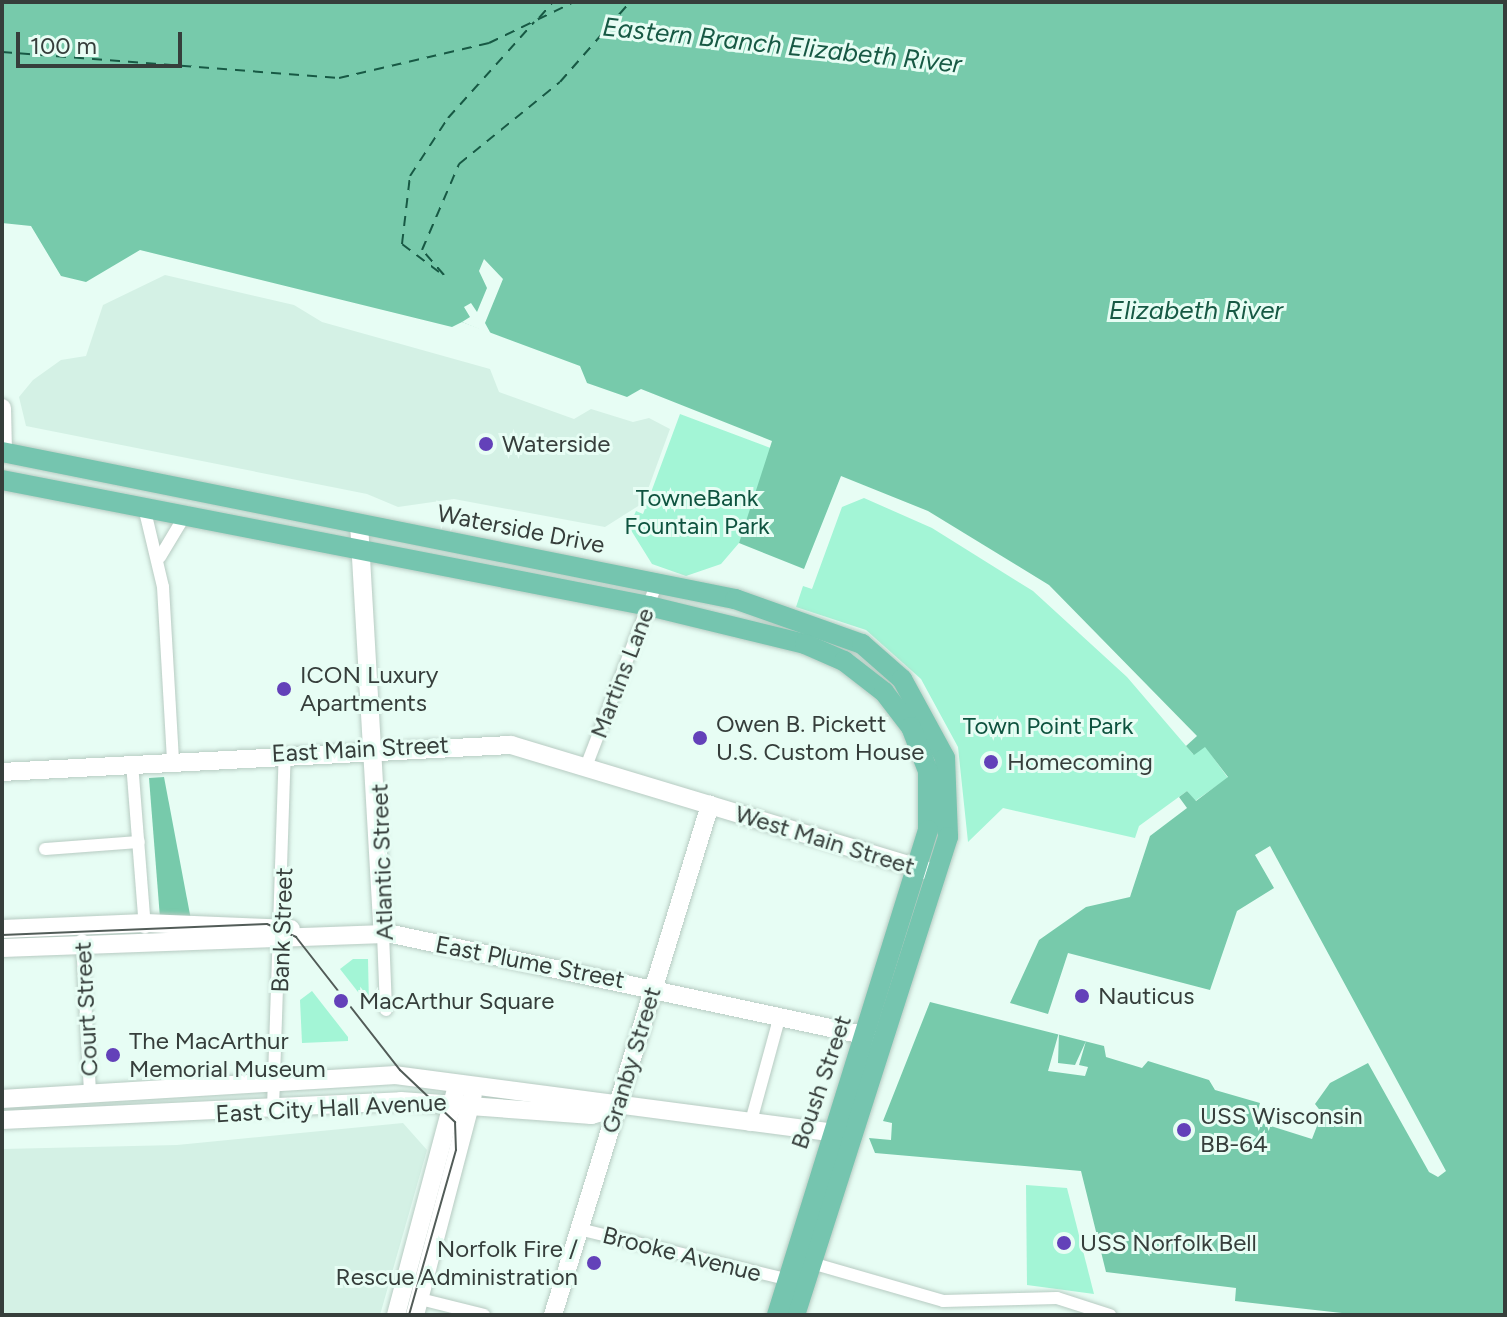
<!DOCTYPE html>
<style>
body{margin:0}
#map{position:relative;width:1507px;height:1317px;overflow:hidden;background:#e7fdf4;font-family:Figtree,sans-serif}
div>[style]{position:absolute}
.built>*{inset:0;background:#d4f1e5}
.green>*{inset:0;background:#a3f5d6}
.water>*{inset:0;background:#77caab}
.pier>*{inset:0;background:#e7fdf4}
.ferry>*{height:2px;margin-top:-1px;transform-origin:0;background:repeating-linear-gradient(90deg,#175944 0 10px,transparent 0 18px)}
.roads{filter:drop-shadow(0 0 2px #b7cbc2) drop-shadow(0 0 2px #b7cbc2)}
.street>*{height:12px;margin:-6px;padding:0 6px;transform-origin:6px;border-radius:6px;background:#fff}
.secondary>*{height:18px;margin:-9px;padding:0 9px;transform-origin:9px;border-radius:9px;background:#fff}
.primary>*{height:20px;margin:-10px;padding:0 10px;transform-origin:10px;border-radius:10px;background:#75c5af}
.tram>*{height:2px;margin:-1px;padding:0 1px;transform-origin:1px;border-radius:1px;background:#525c58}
.dots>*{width:22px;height:22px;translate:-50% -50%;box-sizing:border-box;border:4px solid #e7fdf4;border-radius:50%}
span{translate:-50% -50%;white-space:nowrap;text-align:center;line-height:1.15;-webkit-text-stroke:6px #e7fdf4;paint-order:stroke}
.poi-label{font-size:24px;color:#363e3b}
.left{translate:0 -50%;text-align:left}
.right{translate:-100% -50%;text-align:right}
.park-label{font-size:24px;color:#0e533f}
.street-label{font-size:24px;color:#363e3b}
.water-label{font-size:26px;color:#175944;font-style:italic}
.frame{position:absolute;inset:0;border:4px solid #363e3b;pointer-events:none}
.scale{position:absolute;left:16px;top:32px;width:166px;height:36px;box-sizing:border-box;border:4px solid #363e3b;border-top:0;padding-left:10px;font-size:24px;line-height:28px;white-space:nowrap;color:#363e3b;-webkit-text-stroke:6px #e7fdf4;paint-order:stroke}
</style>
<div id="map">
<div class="built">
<div style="clip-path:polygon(165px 275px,294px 305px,322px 322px,490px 369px,499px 392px,574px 419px,591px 409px,633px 422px,649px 418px,670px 429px,643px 503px,605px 527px,454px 499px,398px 507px,367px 494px,26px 426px,19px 397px,33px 380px,61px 360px,86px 356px,103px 305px)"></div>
<div style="clip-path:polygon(403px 1123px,427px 1150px,380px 1315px,2px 1315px,2px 1149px,177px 1145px)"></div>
</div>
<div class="green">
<div style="clip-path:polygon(680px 414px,773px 449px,739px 543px,721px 564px,686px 576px,652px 564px,629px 527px,636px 511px,643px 514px)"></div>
<div style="clip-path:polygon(864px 498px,932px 528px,1033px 591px,1127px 677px,1193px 754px,1205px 746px,1228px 778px,1195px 801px,1187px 791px,1139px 826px,1135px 838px,1003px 808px,968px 842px,958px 747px,921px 679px,866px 630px,796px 607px,803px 586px,812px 589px,842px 507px)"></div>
<div style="clip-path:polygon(353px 959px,368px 959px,369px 1006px,340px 969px)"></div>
<div style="clip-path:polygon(312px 991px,348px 1037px,348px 1041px,302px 1043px,300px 1000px)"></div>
<div style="clip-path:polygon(1026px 1185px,1067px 1188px,1094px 1294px,1027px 1285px)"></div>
</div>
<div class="water">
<div style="clip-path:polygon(2px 2px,1505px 2px,1505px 1315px,1360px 1315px,1235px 1301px,1236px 1288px,1106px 1272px,1081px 1171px,875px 1153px,869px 1138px,891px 1140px,892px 1123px,883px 1121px,930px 1002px,1104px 1046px,1106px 1057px,1142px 1068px,1148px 1061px,1209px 1080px,1215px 1090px,1260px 1103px,1255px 1121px,1312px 1139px,1322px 1113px,1315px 1104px,1330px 1083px,1368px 1063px,1429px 1172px,1438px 1177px,1446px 1171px,1270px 846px,1255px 855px,1274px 888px,1237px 911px,1210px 990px,1068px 953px,1048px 1014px,1010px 1003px,1039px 940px,1086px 907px,1130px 897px,1150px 836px,1187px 808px,1179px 797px,1187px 791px,1196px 801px,1228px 777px,1205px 747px,1194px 755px,1186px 746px,1197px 736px,1049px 585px,928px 511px,841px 476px,804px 569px,739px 543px,772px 441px,641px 389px,627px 397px,587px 383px,580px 366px,462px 322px,452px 327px,140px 250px,86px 282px,61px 276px,31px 226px,2px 223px)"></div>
<div style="clip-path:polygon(164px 777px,191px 920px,160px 918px,149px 778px)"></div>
</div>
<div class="pier">
<div style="clip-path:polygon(484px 259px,503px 279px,485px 323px,491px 334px,462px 322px,470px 317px,464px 307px,471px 303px,477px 312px,487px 288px,479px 271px)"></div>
<div style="clip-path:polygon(1059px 1032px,1058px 1063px,1075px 1065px,1086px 1041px,1079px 1065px,1088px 1067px,1085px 1076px,1048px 1071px)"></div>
</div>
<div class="ferry">
<div style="left:539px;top:18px;width:21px;rotate:-49deg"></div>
<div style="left:2px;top:52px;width:338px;rotate:4.4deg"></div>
<div style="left:339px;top:78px;width:154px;rotate:-13.1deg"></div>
<div style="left:489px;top:43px;width:94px;rotate:-25.8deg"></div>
<div style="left:439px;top:272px;width:46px;rotate:-142.9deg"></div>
<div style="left:402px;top:244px;width:68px;rotate:-83.3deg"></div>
<div style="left:410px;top:176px;width:69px;rotate:-56.8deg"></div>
<div style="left:448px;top:118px;width:129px;rotate:-48.1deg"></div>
<div style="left:444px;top:275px;width:33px;rotate:-131deg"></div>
<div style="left:422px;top:250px;width:94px;rotate:-66.7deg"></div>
<div style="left:459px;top:164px;width:130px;rotate:-39.1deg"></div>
<div style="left:560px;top:82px;width:106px;rotate:-48.8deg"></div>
</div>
<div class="roads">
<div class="street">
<div style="left:144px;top:507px;width:82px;rotate:76.6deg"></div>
<div style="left:163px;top:587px;width:174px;rotate:86.7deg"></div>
<div style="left:160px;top:557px;width:52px;rotate:-59deg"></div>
<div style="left:132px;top:763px;width:165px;rotate:85.5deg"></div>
<div style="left:587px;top:764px;width:194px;rotate:-68.9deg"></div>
<div style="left:45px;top:849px;width:94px;rotate:-4.3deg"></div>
<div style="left:383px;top:934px;width:76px;rotate:87.7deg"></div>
<div style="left:82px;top:940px;width:154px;rotate:87deg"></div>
<div style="left:273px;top:1108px;width:355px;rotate:-88.1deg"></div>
<div style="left:750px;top:1125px;width:114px;rotate:-74.7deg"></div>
<div style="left:579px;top:1229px;width:212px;rotate:13.6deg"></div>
<div style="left:808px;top:1262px;width:141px;rotate:16.1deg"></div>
<div style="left:943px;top:1301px;width:114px;rotate:-1.5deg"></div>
<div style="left:1057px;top:1298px;width:56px;rotate:17.8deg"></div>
<div style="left:420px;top:1299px;width:66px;rotate:14deg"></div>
</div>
<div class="secondary">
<div style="left:2px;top:408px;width:44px;rotate:88.7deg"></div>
<div style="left:359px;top:523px;width:412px;rotate:86.7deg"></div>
<div style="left:2px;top:772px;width:510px;rotate:-3.04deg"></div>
<div style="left:511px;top:745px;width:436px;rotate:16.8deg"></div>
<div style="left:2px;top:929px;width:143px;rotate:-2.4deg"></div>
<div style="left:145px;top:923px;width:146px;rotate:2.4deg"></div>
<div style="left:2px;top:948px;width:390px;rotate:-2.1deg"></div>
<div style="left:392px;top:934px;width:495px;rotate:12.1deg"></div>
<div style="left:2px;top:1099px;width:394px;rotate:-3.5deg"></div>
<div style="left:395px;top:1075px;width:454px;rotate:7.5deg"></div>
<div style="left:2px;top:1120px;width:399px;rotate:-2.7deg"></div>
<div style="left:401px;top:1101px;width:191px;rotate:4.2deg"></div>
<div style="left:591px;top:1115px;width:24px;rotate:-15deg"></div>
<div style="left:396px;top:1315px;width:233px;rotate:-75.1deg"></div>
<div style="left:415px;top:1315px;width:228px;rotate:-75.3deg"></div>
<div style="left:553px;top:1315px;width:534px;rotate:-72.89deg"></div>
</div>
<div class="primary">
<div style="left:2px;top:452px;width:748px;rotate:11.34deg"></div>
<div style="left:735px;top:599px;width:135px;rotate:19.5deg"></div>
<div style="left:862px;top:644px;width:53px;rotate:41.2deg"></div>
<div style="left:902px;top:679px;width:90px;rotate:61.4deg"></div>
<div style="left:945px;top:758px;width:79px;rotate:87.8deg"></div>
<div style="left:948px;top:837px;width:502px;rotate:107.75deg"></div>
<div style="left:2px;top:480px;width:659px;rotate:11.02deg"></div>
<div style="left:649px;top:606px;width:161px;rotate:13.7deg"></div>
<div style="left:805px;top:644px;width:43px;rotate:23.6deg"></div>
<div style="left:844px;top:661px;width:51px;rotate:37.8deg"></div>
<div style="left:884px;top:692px;width:44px;rotate:52.4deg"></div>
<div style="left:911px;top:727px;width:47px;rotate:68.9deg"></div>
<div style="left:928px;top:771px;width:59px;rotate:90deg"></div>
<div style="left:928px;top:830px;width:508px;rotate:107.29deg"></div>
</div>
</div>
<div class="tram">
<div style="left:2px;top:935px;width:265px;rotate:-2.4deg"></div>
<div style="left:267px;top:924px;width:32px;rotate:24deg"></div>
<div style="left:296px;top:937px;width:169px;rotate:52deg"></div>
<div style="left:400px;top:1070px;width:76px;rotate:43.4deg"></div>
<div style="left:455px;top:1122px;width:28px;rotate:88deg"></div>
<div style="left:456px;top:1150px;width:172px;rotate:105.9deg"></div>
</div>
<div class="dots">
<div style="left:486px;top:444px;background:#6341b9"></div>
<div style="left:284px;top:689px;background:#6341b9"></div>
<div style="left:700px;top:738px;background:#6341b9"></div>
<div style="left:991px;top:762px;background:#6341b9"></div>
<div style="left:1082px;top:996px;background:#6341b9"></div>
<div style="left:341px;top:1001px;background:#6341b9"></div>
<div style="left:113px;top:1055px;background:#6341b9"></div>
<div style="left:1184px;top:1130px;background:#6341b9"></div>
<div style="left:1064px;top:1243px;background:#6341b9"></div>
<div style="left:594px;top:1263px;background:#6341b9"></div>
</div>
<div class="poi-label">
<span class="left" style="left:502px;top:444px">Waterside</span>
<span class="left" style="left:300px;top:689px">ICON Luxury<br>Apartments</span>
<span class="left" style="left:716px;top:738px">Owen B. Pickett<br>U.S. Custom House</span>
<span class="left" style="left:1007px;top:762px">Homecoming</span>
<span class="left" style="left:1098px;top:996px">Nauticus</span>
<span class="left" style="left:359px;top:1001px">MacArthur Square</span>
<span class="left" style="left:129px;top:1055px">The MacArthur<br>Memorial Museum</span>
<span class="left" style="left:1200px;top:1130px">USS Wisconsin<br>BB-64</span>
<span class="left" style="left:1080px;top:1243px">USS Norfolk Bell</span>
<span class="right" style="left:578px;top:1263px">Norfolk Fire /<br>Rescue Administration</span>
</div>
<div class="park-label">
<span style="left:697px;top:512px">TowneBank<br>Fountain Park</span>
<span style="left:1048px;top:726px">Town Point Park</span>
</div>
<div class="street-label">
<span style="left:521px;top:529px;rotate:11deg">Waterside Drive</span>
<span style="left:622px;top:673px;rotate:-69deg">Martins Lane</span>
<span style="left:360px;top:749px;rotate:-3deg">East Main Street</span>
<span style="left:825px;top:840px;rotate:17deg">West Main Street</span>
<span style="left:382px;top:862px;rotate:-92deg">Atlantic Street</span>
<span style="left:282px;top:930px;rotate:-88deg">Bank Street</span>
<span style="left:530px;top:962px;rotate:11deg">East Plume Street</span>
<span style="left:86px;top:1009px;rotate:-93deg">Court Street</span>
<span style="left:631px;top:1060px;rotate:-73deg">Granby Street</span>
<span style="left:821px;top:1082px;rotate:-71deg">Boush Street</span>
<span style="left:331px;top:1108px;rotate:-3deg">East City Hall Avenue</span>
<span style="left:682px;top:1254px;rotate:14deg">Brooke Avenue</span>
</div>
<div class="water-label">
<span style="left:782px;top:46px;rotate:6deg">Eastern Branch Elizabeth River</span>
<span style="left:1196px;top:311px">Elizabeth River</span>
</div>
<div class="frame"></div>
<div class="scale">100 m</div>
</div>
